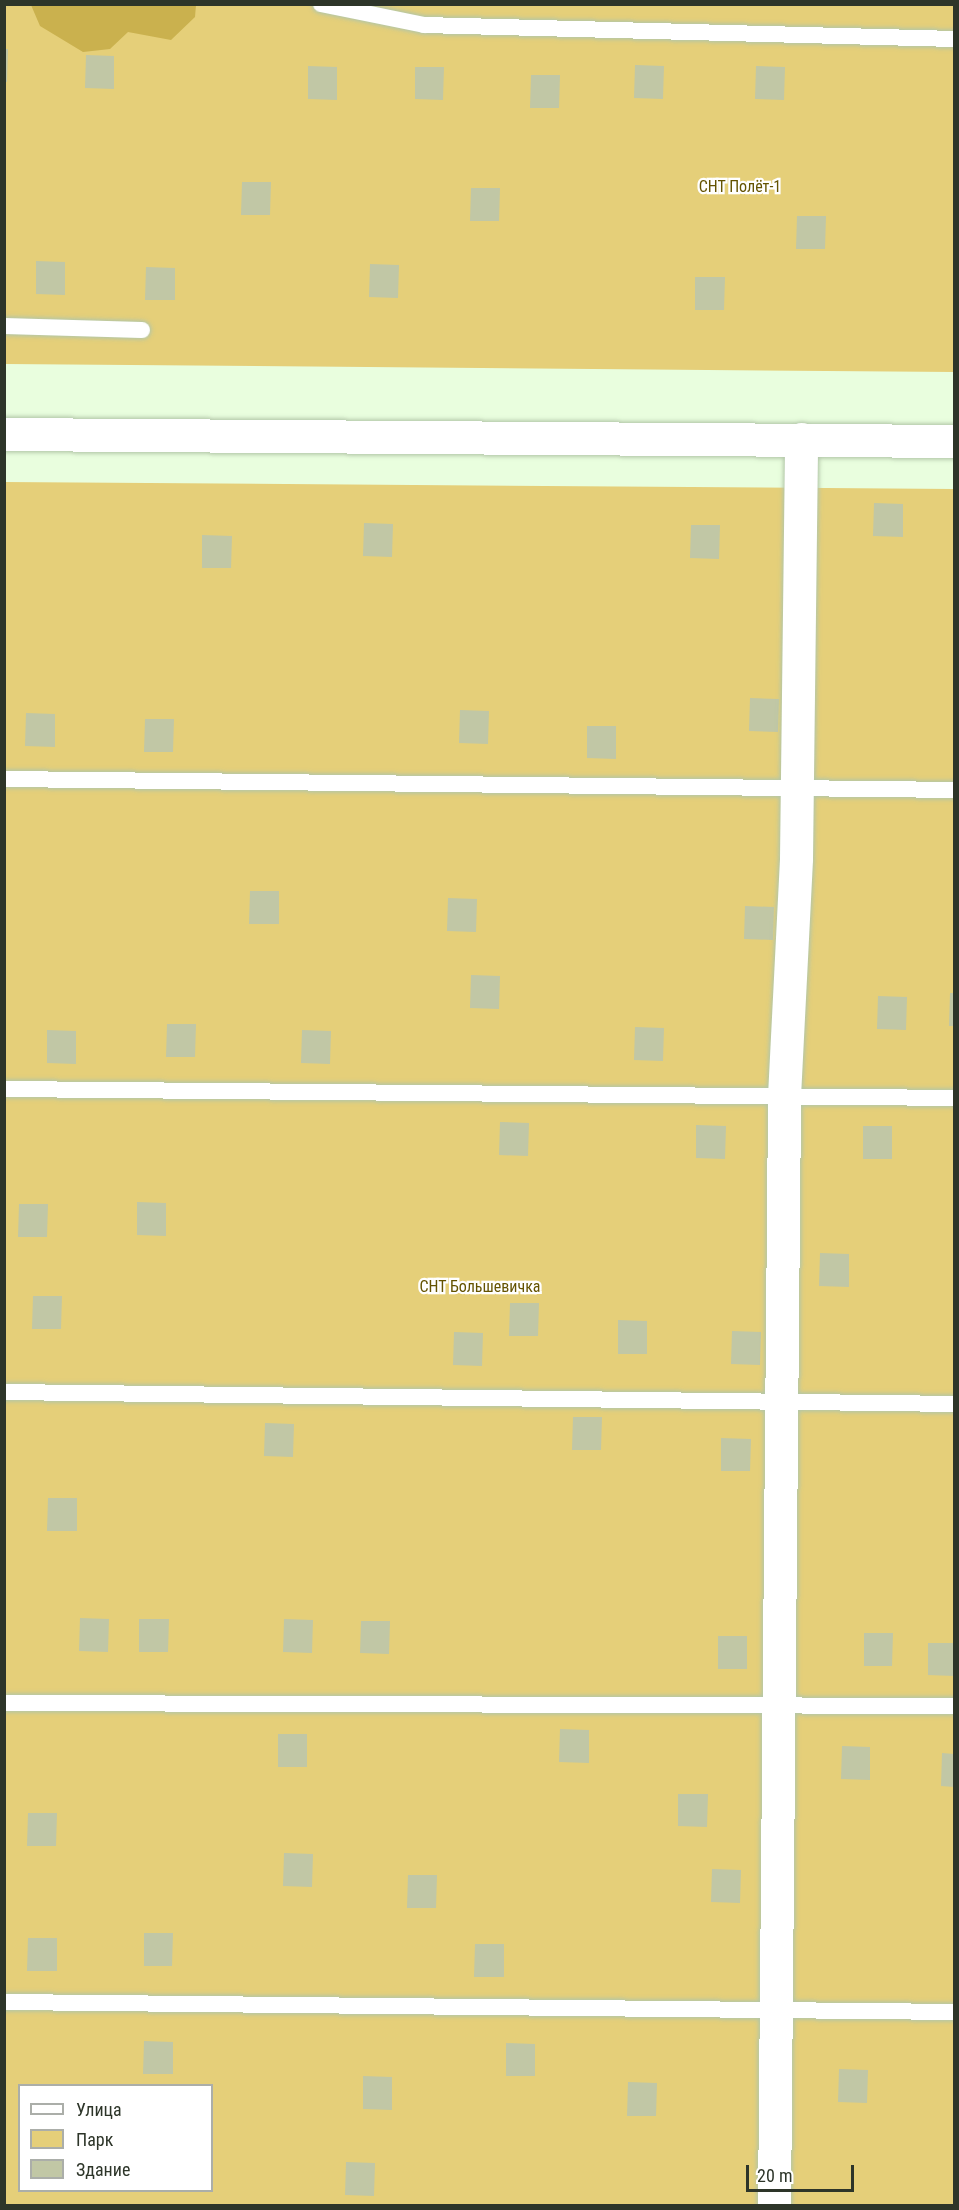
<!DOCTYPE html>
<meta charset="utf-8">
<style>
body{margin:0}
#map{position:relative;width:959px;height:2210px;overflow:hidden;background:#e9fede;font-family:"Roboto Condensed",sans-serif}
div>[style]{position:absolute}
.green>*{inset:0;background:#e5cf79}
.forest>*{inset:0;background:#cab14e}
.building>*{inset:0;background:#c1c7a5}
.roads{filter:drop-shadow(0 0 2px #b2c6a8) drop-shadow(0 0 2px #b2c6a8)}
.lane>*{height:16px;margin:-8px;padding:0 8px;transform-origin:8px;border-radius:8px;background:#fff}
.street>*{height:33px;margin:-16.5px;padding:0 16.5px;transform-origin:16.5px;border-radius:16.5px;background:#fff}
.secondary>*{height:33px;margin:-16.5px;padding:0 16.5px;transform-origin:16.5px;border-radius:16.5px;background:#fff}
span{translate:-50% -50%;white-space:nowrap;text-align:center;line-height:1.15;-webkit-text-stroke:4.5px #fff;paint-order:stroke}
.park-label{font-size:16px;color:#645301}
.frame{position:absolute;inset:0;border:6px solid #2d3529;pointer-events:none}
.legend{position:absolute;left:18px;top:2084px;width:195px;height:108px;box-sizing:border-box;background:#fff;border:2px solid #abaea9;margin:0;padding:8px 10px;list-style:none;font-size:18px;color:#2d3529}
.legend li{display:flex;align-items:center;gap:12px;height:30px}
.legend b{width:30px;border:2px solid #abaea9}
.scale{position:absolute;left:746px;top:2165px;width:108px;height:27px;box-sizing:border-box;border:3px solid #2d3529;border-top:0;padding-left:8px;font-size:18px;line-height:21px;white-space:nowrap;color:#2d3529;-webkit-text-stroke:4px #fff;paint-order:stroke}
</style>
<div id="map">
<div class="green">
<div style="clip-path:polygon(5px 5px,954px 5px,954px 372px,5px 364px)"></div>
<div style="clip-path:polygon(evenodd,4px 482px,954px 489px,954px 2205px,5px 2205px,4px 482px,20px 2086px,212px 2086px,212px 2190px,20px 2190px,20px 2086px)"></div>
</div>
<div class="forest">
<div style="clip-path:polygon(31px 5px,196px 5px,195px 17px,171px 40px,128px 32px,110px 49px,83px 52px,40px 26px)"></div>
</div>
<div class="building">
<div style="clip-path:polygon(4px 49px,8px 49px,7px 82px,4px 82px)"></div>
<div style="clip-path:polygon(86px 55px,114px 56px,114px 89px,85px 88px)"></div>
<div style="clip-path:polygon(635px 65px,664px 66px,663px 99px,634px 98px)"></div>
<div style="clip-path:polygon(308px 66px,337px 67px,337px 100px,308px 99px)"></div>
<div style="clip-path:polygon(756px 66px,785px 67px,784px 100px,755px 99px)"></div>
<div style="clip-path:polygon(415px 67px,444px 67px,443px 100px,415px 99px)"></div>
<div style="clip-path:polygon(531px 75px,560px 75px,559px 108px,530px 108px)"></div>
<div style="clip-path:polygon(242px 182px,271px 182px,270px 215px,241px 215px)"></div>
<div style="clip-path:polygon(471px 188px,500px 188px,499px 221px,470px 221px)"></div>
<div style="clip-path:polygon(797px 216px,826px 216px,825px 249px,796px 249px)"></div>
<div style="clip-path:polygon(36px 261px,65px 262px,65px 295px,36px 294px)"></div>
<div style="clip-path:polygon(370px 264px,399px 265px,398px 298px,369px 297px)"></div>
<div style="clip-path:polygon(146px 267px,175px 268px,175px 300px,145px 300px)"></div>
<div style="clip-path:polygon(695px 277px,725px 277px,724px 310px,695px 310px)"></div>
<div style="clip-path:polygon(874px 503px,903px 504px,903px 537px,873px 536px)"></div>
<div style="clip-path:polygon(364px 523px,393px 524px,392px 557px,363px 556px)"></div>
<div style="clip-path:polygon(691px 525px,720px 525px,719px 559px,690px 558px)"></div>
<div style="clip-path:polygon(202px 535px,232px 536px,231px 568px,202px 568px)"></div>
<div style="clip-path:polygon(750px 698px,779px 699px,778px 732px,749px 731px)"></div>
<div style="clip-path:polygon(460px 710px,489px 711px,488px 744px,459px 743px)"></div>
<div style="clip-path:polygon(26px 713px,55px 714px,55px 747px,25px 746px)"></div>
<div style="clip-path:polygon(145px 719px,174px 719px,173px 752px,144px 752px)"></div>
<div style="clip-path:polygon(587px 726px,616px 726px,616px 759px,587px 758px)"></div>
<div style="clip-path:polygon(250px 891px,279px 891px,279px 924px,249px 924px)"></div>
<div style="clip-path:polygon(448px 898px,477px 899px,476px 932px,447px 931px)"></div>
<div style="clip-path:polygon(745px 906px,774px 907px,773px 940px,744px 939px)"></div>
<div style="clip-path:polygon(471px 975px,500px 976px,499px 1009px,470px 1008px)"></div>
<div style="clip-path:polygon(950px 993px,954px 993px,954px 1026px,949px 1026px)"></div>
<div style="clip-path:polygon(878px 996px,907px 997px,906px 1030px,877px 1029px)"></div>
<div style="clip-path:polygon(167px 1024px,196px 1024px,195px 1057px,166px 1057px)"></div>
<div style="clip-path:polygon(635px 1027px,664px 1028px,663px 1061px,634px 1060px)"></div>
<div style="clip-path:polygon(47px 1030px,76px 1031px,76px 1064px,47px 1063px)"></div>
<div style="clip-path:polygon(302px 1030px,331px 1031px,330px 1064px,301px 1063px)"></div>
<div style="clip-path:polygon(500px 1122px,529px 1123px,528px 1156px,499px 1155px)"></div>
<div style="clip-path:polygon(696px 1125px,726px 1126px,725px 1159px,696px 1158px)"></div>
<div style="clip-path:polygon(863px 1126px,892px 1126px,892px 1159px,863px 1159px)"></div>
<div style="clip-path:polygon(137px 1202px,166px 1203px,166px 1236px,137px 1235px)"></div>
<div style="clip-path:polygon(19px 1204px,48px 1204px,47px 1237px,18px 1237px)"></div>
<div style="clip-path:polygon(820px 1253px,849px 1254px,849px 1287px,819px 1286px)"></div>
<div style="clip-path:polygon(33px 1296px,62px 1296px,61px 1329px,32px 1329px)"></div>
<div style="clip-path:polygon(510px 1303px,539px 1303px,538px 1336px,509px 1336px)"></div>
<div style="clip-path:polygon(618px 1320px,647px 1321px,647px 1354px,618px 1354px)"></div>
<div style="clip-path:polygon(732px 1331px,761px 1332px,760px 1365px,731px 1364px)"></div>
<div style="clip-path:polygon(454px 1332px,483px 1333px,482px 1366px,453px 1365px)"></div>
<div style="clip-path:polygon(573px 1417px,602px 1417px,601px 1450px,572px 1450px)"></div>
<div style="clip-path:polygon(265px 1423px,294px 1424px,293px 1457px,264px 1456px)"></div>
<div style="clip-path:polygon(721px 1438px,751px 1439px,750px 1471px,721px 1471px)"></div>
<div style="clip-path:polygon(48px 1498px,77px 1498px,77px 1531px,47px 1531px)"></div>
<div style="clip-path:polygon(80px 1618px,109px 1619px,108px 1652px,79px 1651px)"></div>
<div style="clip-path:polygon(139px 1619px,169px 1619px,168px 1652px,139px 1652px)"></div>
<div style="clip-path:polygon(284px 1619px,313px 1620px,312px 1653px,283px 1652px)"></div>
<div style="clip-path:polygon(361px 1621px,390px 1621px,389px 1654px,360px 1653px)"></div>
<div style="clip-path:polygon(864px 1633px,893px 1633px,892px 1666px,864px 1666px)"></div>
<div style="clip-path:polygon(718px 1636px,747px 1636px,747px 1669px,718px 1669px)"></div>
<div style="clip-path:polygon(928px 1643px,954px 1643px,954px 1676px,928px 1675px)"></div>
<div style="clip-path:polygon(560px 1729px,589px 1730px,589px 1763px,559px 1762px)"></div>
<div style="clip-path:polygon(278px 1734px,307px 1734px,307px 1767px,278px 1767px)"></div>
<div style="clip-path:polygon(842px 1746px,870px 1747px,870px 1780px,841px 1779px)"></div>
<div style="clip-path:polygon(942px 1753px,954px 1754px,954px 1787px,941px 1786px)"></div>
<div style="clip-path:polygon(678px 1794px,708px 1794px,707px 1827px,678px 1826px)"></div>
<div style="clip-path:polygon(28px 1813px,57px 1813px,56px 1846px,27px 1846px)"></div>
<div style="clip-path:polygon(284px 1853px,313px 1854px,312px 1887px,283px 1886px)"></div>
<div style="clip-path:polygon(712px 1869px,741px 1870px,740px 1903px,711px 1902px)"></div>
<div style="clip-path:polygon(408px 1875px,437px 1875px,436px 1908px,407px 1908px)"></div>
<div style="clip-path:polygon(144px 1933px,173px 1933px,172px 1966px,144px 1966px)"></div>
<div style="clip-path:polygon(28px 1938px,57px 1938px,57px 1971px,27px 1971px)"></div>
<div style="clip-path:polygon(475px 1944px,504px 1944px,504px 1977px,474px 1977px)"></div>
<div style="clip-path:polygon(144px 2041px,173px 2042px,173px 2074px,143px 2074px)"></div>
<div style="clip-path:polygon(506px 2043px,535px 2044px,535px 2076px,506px 2076px)"></div>
<div style="clip-path:polygon(839px 2069px,868px 2070px,867px 2103px,838px 2102px)"></div>
<div style="clip-path:polygon(363px 2076px,392px 2077px,392px 2110px,363px 2109px)"></div>
<div style="clip-path:polygon(628px 2082px,657px 2083px,656px 2116px,627px 2116px)"></div>
<div style="clip-path:polygon(346px 2162px,375px 2163px,374px 2196px,345px 2195px)"></div>
</div>
<div class="roads">
<div class="lane">
<div style="left:321px;top:4px;width:105px;rotate:11.5deg"></div>
<div style="left:424px;top:25px;width:530px;rotate:1.51deg"></div>
<div style="left:4px;top:326px;width:138px;rotate:1.7deg"></div>
<div style="left:4px;top:779px;width:950px;rotate:0.66deg"></div>
<div style="left:4px;top:1089px;width:950px;rotate:0.54deg"></div>
<div style="left:4px;top:1392px;width:950px;rotate:0.72deg"></div>
<div style="left:4px;top:1703px;width:950px;rotate:0.18deg"></div>
<div style="left:4px;top:2002px;width:950px;rotate:0.6deg"></div>
</div>
<div class="street">
<div style="left:774px;top:2206px;width:1110px;rotate:-89.48deg"></div>
<div style="left:784px;top:1096px;width:238px;rotate:-87.1deg"></div>
<div style="left:796px;top:858px;width:419px;rotate:-89.3deg"></div>
</div>
<div class="secondary">
<div style="left:4px;top:434px;width:950px;rotate:0.42deg"></div>
</div>
</div>
<div class="park-label">
<span style="left:740px;top:187px">СНТ Полёт-1</span>
<span style="left:480px;top:1287px">СНТ Большевичка</span>
</div>
<div class="frame"></div>
<ul class="legend">
<li><b style="height:8px;background:#fff"></b>Улица</li>
<li><b style="height:16px;background:#e5cf79"></b>Парк</li>
<li><b style="height:16px;background:#c1c7a5"></b>Здание</li>
</ul>
<div class="scale">20 m</div>
</div>
